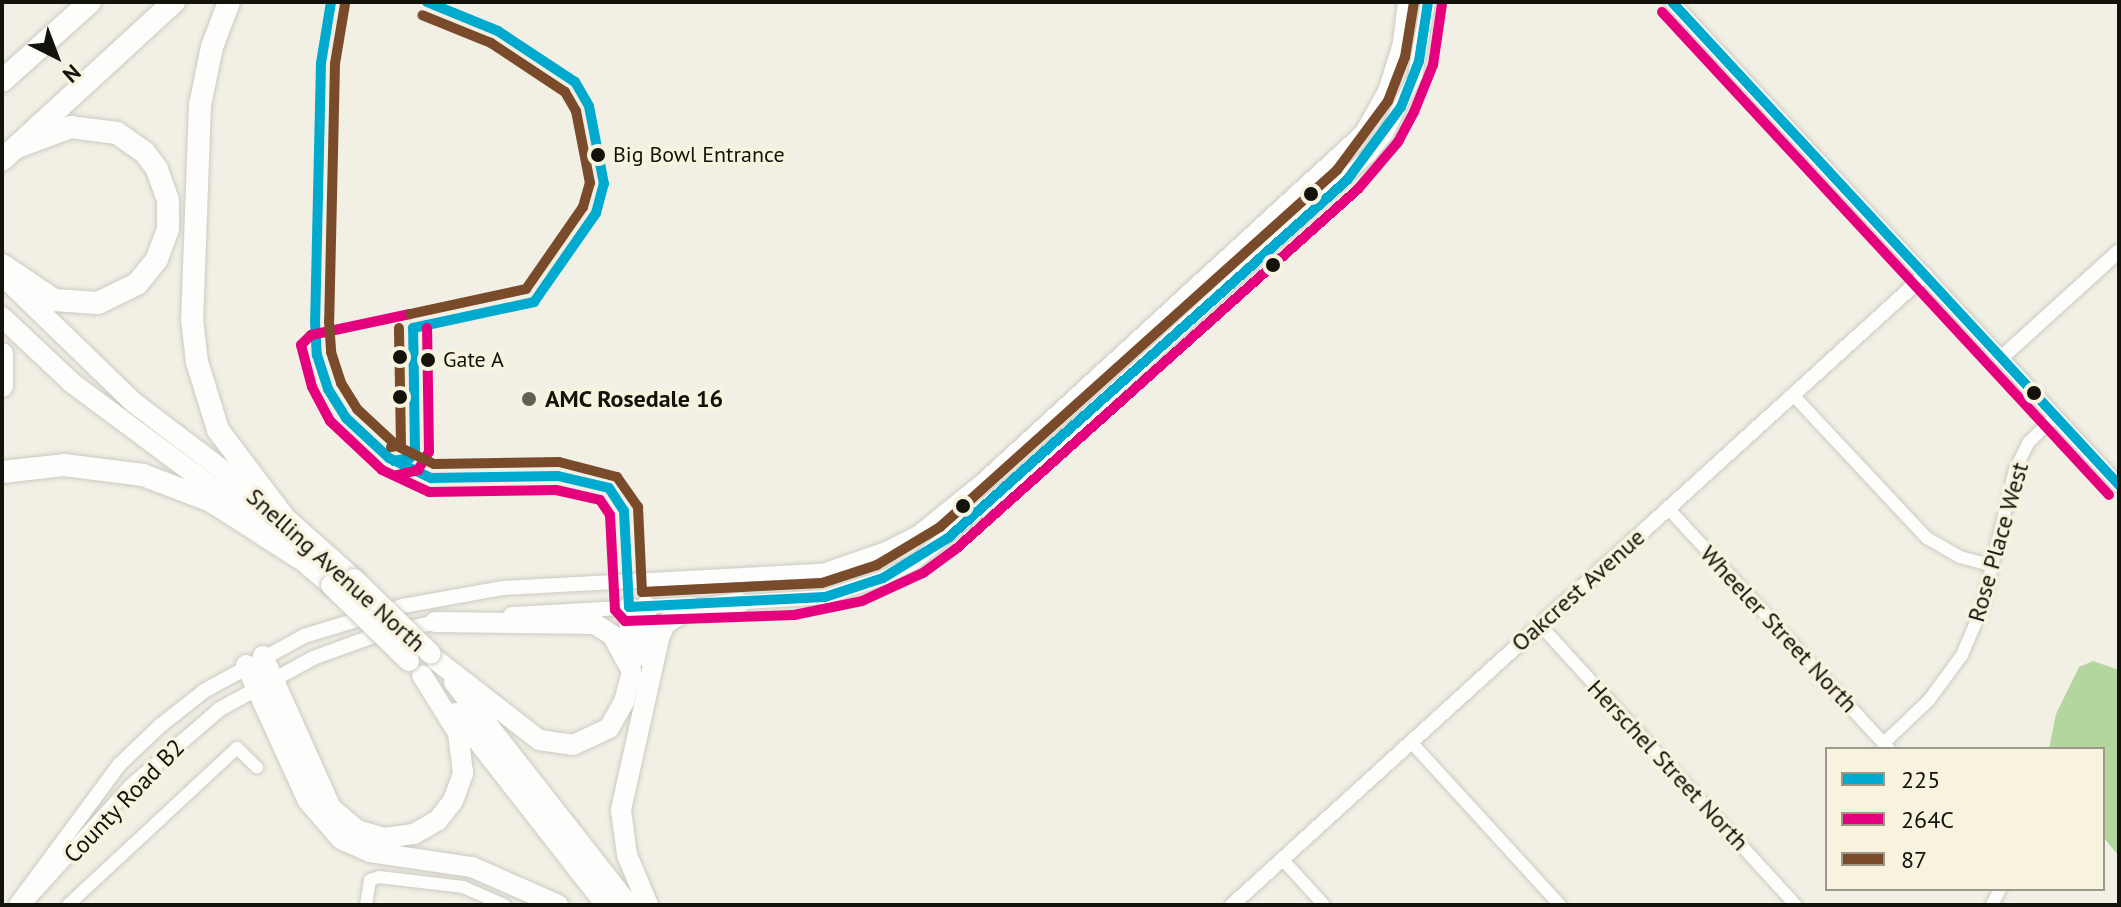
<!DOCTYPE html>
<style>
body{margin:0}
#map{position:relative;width:2121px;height:907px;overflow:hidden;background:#f2f0e5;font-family:"PT Sans",sans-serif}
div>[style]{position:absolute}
.water>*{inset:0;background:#b3d69e}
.roads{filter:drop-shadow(0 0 2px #cccac2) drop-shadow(0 0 2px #cccac2)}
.minor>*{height:12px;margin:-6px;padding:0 6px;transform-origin:6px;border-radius:6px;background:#fdfdfb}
.tertiary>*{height:14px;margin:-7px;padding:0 7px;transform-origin:7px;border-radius:7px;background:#fdfdfb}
.trunk>*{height:20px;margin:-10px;padding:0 10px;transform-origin:10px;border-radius:10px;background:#fdfdfb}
.motorway>*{height:22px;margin:-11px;padding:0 11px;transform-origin:11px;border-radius:11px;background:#fdfdfb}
.bridges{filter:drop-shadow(0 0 2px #cccac2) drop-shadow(0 0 2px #cccac2)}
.trunk-bridge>*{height:20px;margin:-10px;padding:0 10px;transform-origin:10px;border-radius:10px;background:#fdfdfb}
.bus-1>*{height:10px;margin:-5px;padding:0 5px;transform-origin:5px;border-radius:5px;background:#00a9ce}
.bus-2>*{height:10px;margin:-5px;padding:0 5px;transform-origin:5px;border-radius:5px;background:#e5007d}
.bus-3>*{height:10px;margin:-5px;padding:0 5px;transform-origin:5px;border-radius:5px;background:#7a4b2a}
.dots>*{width:22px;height:22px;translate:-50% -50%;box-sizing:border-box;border:4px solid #f8f3df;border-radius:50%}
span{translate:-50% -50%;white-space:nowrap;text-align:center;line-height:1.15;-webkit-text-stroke:7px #f8f3df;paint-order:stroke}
.bus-label{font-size:22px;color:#13120b}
.left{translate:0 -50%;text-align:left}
.poi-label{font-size:24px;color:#13120b;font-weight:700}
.street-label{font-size:24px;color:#13120b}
.frame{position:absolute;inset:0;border:4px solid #13120b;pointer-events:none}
.legend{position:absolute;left:1825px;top:747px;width:280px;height:144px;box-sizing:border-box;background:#f8f3df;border:2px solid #9c998a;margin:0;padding:10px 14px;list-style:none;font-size:24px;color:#13120b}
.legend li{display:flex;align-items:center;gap:16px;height:40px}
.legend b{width:40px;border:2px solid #9c998a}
.north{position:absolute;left:16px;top:16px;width:80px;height:80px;-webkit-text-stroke:6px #f8f3df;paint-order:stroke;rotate:138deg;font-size:22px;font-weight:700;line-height:32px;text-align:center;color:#13120b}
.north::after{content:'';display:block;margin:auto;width:28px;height:36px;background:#13120b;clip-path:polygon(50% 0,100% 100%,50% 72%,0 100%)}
</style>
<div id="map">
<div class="water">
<div style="clip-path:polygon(2093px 661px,2119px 670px,2119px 856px,2103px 837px,2103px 749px,2049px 749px,2056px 714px,2079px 667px)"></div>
</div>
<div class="roads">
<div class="minor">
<div style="left:1793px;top:395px;width:196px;rotate:46.9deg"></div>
<div style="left:1927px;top:538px;width:38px;rotate:30deg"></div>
<div style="left:1960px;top:557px;width:34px;rotate:15deg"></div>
<div style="left:1668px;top:508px;width:326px;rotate:47.5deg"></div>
<div style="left:1540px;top:625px;width:379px;rotate:47.6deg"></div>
<div style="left:1411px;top:742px;width:221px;rotate:47.6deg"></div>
<div style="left:1884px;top:743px;width:62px;rotate:-43.7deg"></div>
<div style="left:1929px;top:700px;width:56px;rotate:-53.7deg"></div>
<div style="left:1962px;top:655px;width:51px;rotate:-66.9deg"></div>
<div style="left:1982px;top:608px;width:142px;rotate:-76.6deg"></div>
<div style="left:2015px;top:470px;width:30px;rotate:-64deg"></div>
<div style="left:2028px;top:443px;width:37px;rotate:-44deg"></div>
<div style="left:1282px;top:859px;width:62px;rotate:47.6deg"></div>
<div style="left:68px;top:905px;width:231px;rotate:-42.9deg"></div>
<div style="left:237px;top:748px;width:28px;rotate:44deg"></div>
<div style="left:366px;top:905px;width:25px;rotate:-81deg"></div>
<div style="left:370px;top:880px;width:9px;rotate:-18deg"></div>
<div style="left:379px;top:877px;width:85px;rotate:6.8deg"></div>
<div style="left:463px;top:887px;width:45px;rotate:23.7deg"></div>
<div style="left:1992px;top:905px;width:18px;rotate:-63deg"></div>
</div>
<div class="tertiary">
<div style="left:1672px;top:2px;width:658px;rotate:47.22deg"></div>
<div style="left:2001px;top:358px;width:159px;rotate:-42.2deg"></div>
<div style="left:730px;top:603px;width:95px;rotate:-3.6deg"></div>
<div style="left:825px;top:597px;width:61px;rotate:-18.1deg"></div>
<div style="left:883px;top:578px;width:37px;rotate:-27deg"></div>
<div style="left:916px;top:561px;width:132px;rotate:-38.9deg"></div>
<div style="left:1019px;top:478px;width:476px;rotate:-42.7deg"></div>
<div style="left:1369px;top:155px;width:27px;rotate:-51deg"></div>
<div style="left:1386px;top:134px;width:65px;rotate:-63.4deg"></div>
<div style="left:1415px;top:76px;width:75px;rotate:-80deg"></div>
<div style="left:511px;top:614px;width:182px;rotate:-3.1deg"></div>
<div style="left:17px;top:903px;width:173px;rotate:-53.5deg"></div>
<div style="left:120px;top:764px;width:57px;rotate:-43.6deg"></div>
<div style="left:161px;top:725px;width:55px;rotate:-38.3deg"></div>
<div style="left:204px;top:691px;width:114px;rotate:-28.8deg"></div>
<div style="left:304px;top:636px;width:103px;rotate:-16.9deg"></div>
<div style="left:403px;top:606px;width:102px;rotate:-10.2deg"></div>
<div style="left:503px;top:588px;width:319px;rotate:-3.1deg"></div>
<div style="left:822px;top:571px;width:68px;rotate:-19deg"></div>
<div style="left:886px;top:549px;width:37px;rotate:-27deg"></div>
<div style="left:919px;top:532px;width:81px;rotate:-39deg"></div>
<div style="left:982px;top:481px;width:516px;rotate:-42.57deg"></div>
<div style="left:1362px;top:132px;width:47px;rotate:-60.7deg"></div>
<div style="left:1385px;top:91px;width:50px;rotate:-72.6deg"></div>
<div style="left:1400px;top:43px;width:41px;rotate:-83deg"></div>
<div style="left:23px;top:905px;width:162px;rotate:-47.8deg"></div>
<div style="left:132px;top:785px;width:116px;rotate:-40.8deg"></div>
<div style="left:220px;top:709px;width:106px;rotate:-28.7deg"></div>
<div style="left:313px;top:658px;width:70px;rotate:-20deg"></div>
<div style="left:379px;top:634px;width:64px;rotate:-11.7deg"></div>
<div style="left:1232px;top:905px;width:937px;rotate:-42.27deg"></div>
</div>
<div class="trunk">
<div style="left:2px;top:275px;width:182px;rotate:44.1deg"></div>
<div style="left:133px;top:402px;width:187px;rotate:37.2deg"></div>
<div style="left:282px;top:515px;width:96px;rotate:41.6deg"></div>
<div style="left:2px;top:317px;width:96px;rotate:43.3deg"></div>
<div style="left:72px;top:383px;width:228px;rotate:36.6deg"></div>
<div style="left:288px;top:548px;width:57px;rotate:40.7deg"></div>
<div style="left:646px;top:606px;width:51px;rotate:88.9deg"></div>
<div style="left:435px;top:622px;width:160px;rotate:0.7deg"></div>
<div style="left:595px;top:624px;width:20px;rotate:33deg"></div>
<div style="left:612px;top:635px;width:35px;rotate:61deg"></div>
<div style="left:263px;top:656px;width:167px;rotate:65.9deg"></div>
<div style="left:331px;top:808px;width:34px;rotate:40deg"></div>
<div style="left:357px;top:830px;width:29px;rotate:16deg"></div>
<div style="left:385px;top:838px;width:29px;rotate:-8deg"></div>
<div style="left:414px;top:834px;width:28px;rotate:-30deg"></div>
<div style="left:438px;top:820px;width:24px;rotate:-52deg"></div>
<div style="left:453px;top:801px;width:30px;rotate:-70deg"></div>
<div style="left:463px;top:773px;width:40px;rotate:-97.1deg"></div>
<div style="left:458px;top:733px;width:68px;rotate:-121.8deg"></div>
<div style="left:436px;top:660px;width:130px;rotate:37.8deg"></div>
<div style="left:539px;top:740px;width:34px;rotate:8deg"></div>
<div style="left:573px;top:745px;width:40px;rotate:-25deg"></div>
<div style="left:609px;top:728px;width:30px;rotate:-60deg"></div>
<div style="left:624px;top:702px;width:28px;rotate:-75deg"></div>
<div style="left:631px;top:675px;width:68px;rotate:-91.7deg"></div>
<div style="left:246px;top:665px;width:149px;rotate:65.5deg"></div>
<div style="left:308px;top:801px;width:50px;rotate:49deg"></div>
<div style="left:341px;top:839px;width:32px;rotate:24deg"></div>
<div style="left:370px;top:852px;width:103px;rotate:8.4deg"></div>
<div style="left:472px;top:867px;width:94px;rotate:23.8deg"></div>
<div style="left:454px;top:682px;width:283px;rotate:51.9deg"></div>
<div style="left:456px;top:713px;width:244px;rotate:52deg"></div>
<div style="left:648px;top:905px;width:54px;rotate:-112.8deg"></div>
<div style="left:627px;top:855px;width:45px;rotate:-97.6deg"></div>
<div style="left:621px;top:810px;width:176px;rotate:-77.5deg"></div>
<div style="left:659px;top:638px;width:15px;rotate:-67deg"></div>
<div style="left:665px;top:624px;width:24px;rotate:-33deg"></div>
<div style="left:685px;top:611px;width:55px;rotate:-8.4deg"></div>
</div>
<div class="motorway">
<div style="left:229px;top:2px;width:48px;rotate:110.7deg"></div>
<div style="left:212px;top:47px;width:59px;rotate:101.7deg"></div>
<div style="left:200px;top:105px;width:214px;rotate:92.1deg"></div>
<div style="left:192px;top:319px;width:43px;rotate:83.4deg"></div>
<div style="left:197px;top:362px;width:71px;rotate:72.8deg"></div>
<div style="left:218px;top:430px;width:106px;rotate:53deg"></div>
<div style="left:2px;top:81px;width:118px;rotate:-41.9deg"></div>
<div style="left:2px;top:160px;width:234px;rotate:-42.6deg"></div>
<div style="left:2px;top:265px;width:63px;rotate:33.9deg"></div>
<div style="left:54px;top:300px;width:44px;rotate:3.9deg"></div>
<div style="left:98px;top:303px;width:43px;rotate:-26deg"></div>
<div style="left:137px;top:284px;width:32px;rotate:-51deg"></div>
<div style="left:157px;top:259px;width:32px;rotate:-70deg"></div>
<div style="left:168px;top:229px;width:29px;rotate:-90deg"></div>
<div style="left:168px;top:200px;width:33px;rotate:-110deg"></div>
<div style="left:157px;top:169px;width:21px;rotate:-127deg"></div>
<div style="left:144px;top:152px;width:33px;rotate:-145deg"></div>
<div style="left:117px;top:133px;width:46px;rotate:-172.6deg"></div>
<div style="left:71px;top:127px;width:58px;rotate:159.7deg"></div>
<div style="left:2px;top:354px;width:32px;rotate:90deg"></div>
<div style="left:2px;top:472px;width:62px;rotate:-6.4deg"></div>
<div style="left:64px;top:465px;width:80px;rotate:7.2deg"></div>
<div style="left:143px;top:475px;width:73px;rotate:20.9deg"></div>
<div style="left:211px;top:501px;width:106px;rotate:32.6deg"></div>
</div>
</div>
<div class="bridges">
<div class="trunk-bridge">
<div style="left:354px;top:579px;width:107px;rotate:44.2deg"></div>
<div style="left:331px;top:585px;width:109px;rotate:44.3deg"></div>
</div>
</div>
<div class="bus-1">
<div style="left:331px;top:2px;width:62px;rotate:99.3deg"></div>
<div style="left:321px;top:63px;width:258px;rotate:91.3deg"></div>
<div style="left:315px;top:321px;width:34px;rotate:87deg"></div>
<div style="left:317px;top:355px;width:36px;rotate:72deg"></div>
<div style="left:328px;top:389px;width:34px;rotate:58deg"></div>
<div style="left:346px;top:418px;width:59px;rotate:42.9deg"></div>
<div style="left:389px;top:458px;width:47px;rotate:25.5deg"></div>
<div style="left:431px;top:478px;width:127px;rotate:-0.9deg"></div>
<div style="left:558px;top:476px;width:52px;rotate:13.2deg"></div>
<div style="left:609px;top:488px;width:27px;rotate:57deg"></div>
<div style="left:624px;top:511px;width:96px;rotate:87deg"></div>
<div style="left:629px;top:607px;width:196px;rotate:-2.9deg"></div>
<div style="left:825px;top:597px;width:61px;rotate:-18.1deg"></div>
<div style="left:883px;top:578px;width:76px;rotate:-31.6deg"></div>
<div style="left:948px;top:538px;width:536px;rotate:-41.9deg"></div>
<div style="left:1347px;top:180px;width:91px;rotate:-53.5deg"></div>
<div style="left:1401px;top:107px;width:49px;rotate:-68.6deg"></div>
<div style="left:1419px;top:61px;width:60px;rotate:-81.3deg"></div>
<div style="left:1672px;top:2px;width:658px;rotate:47.22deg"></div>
<div style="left:413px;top:328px;width:124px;rotate:-12.1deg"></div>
<div style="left:534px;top:302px;width:108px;rotate:-55.1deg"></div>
<div style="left:596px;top:213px;width:30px;rotate:-75deg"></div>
<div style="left:604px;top:184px;width:79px;rotate:-100.9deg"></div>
<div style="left:589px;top:106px;width:28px;rotate:-120deg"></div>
<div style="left:575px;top:82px;width:92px;rotate:-146.5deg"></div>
<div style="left:498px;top:31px;width:77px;rotate:-157.8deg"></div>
<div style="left:394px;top:461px;width:16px;rotate:-11deg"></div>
<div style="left:410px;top:458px;width:9px;rotate:-58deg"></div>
<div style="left:415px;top:450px;width:122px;rotate:-90.9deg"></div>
</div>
<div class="bus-2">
<div style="left:1662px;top:12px;width:658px;rotate:47.22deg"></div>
<div style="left:410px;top:314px;width:101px;rotate:168deg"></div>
<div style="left:311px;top:335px;width:14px;rotate:135deg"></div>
<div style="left:301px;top:345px;width:43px;rotate:75.3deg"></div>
<div style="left:312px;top:387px;width:38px;rotate:62deg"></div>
<div style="left:330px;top:421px;width:71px;rotate:43.3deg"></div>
<div style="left:382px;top:470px;width:52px;rotate:25.1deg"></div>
<div style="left:429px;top:492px;width:127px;rotate:-0.9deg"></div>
<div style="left:556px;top:490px;width:45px;rotate:12.8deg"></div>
<div style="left:600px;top:500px;width:18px;rotate:56deg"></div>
<div style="left:610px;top:515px;width:95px;rotate:87deg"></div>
<div style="left:615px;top:610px;width:15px;rotate:48deg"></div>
<div style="left:625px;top:621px;width:169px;rotate:-2deg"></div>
<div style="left:794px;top:615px;width:69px;rotate:-11.6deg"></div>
<div style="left:862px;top:601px;width:67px;rotate:-24.7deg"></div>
<div style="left:923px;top:573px;width:42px;rotate:-36.3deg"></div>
<div style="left:957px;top:548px;width:538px;rotate:-41.84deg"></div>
<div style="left:1358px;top:189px;width:62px;rotate:-49.6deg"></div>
<div style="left:1398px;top:142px;width:34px;rotate:-62deg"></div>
<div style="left:1414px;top:112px;width:51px;rotate:-68deg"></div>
<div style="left:1433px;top:65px;width:62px;rotate:-81.6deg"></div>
<div style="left:397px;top:475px;width:22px;rotate:-13deg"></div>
<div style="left:418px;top:470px;width:21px;rotate:-59deg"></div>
<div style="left:429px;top:452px;width:124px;rotate:-90.9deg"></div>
</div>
<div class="bus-3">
<div style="left:345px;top:4px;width:61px;rotate:99.5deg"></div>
<div style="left:335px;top:64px;width:257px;rotate:91.3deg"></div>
<div style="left:329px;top:321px;width:31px;rotate:86deg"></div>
<div style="left:331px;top:352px;width:33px;rotate:72deg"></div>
<div style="left:341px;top:383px;width:31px;rotate:58deg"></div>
<div style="left:357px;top:409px;width:54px;rotate:42.8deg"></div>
<div style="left:397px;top:446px;width:41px;rotate:25.9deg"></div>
<div style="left:434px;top:464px;width:125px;rotate:-0.9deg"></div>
<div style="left:559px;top:462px;width:60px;rotate:14.5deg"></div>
<div style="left:617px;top:477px;width:37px;rotate:55deg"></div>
<div style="left:638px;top:507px;width:85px;rotate:87.3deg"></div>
<div style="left:642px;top:592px;width:180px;rotate:-2.9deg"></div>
<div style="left:822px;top:583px;width:58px;rotate:-18.1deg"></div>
<div style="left:877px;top:565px;width:74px;rotate:-31.1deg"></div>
<div style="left:940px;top:527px;width:534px;rotate:-41.96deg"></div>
<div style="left:1337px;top:170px;width:86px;rotate:-53.5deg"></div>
<div style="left:1388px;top:101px;width:47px;rotate:-68.9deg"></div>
<div style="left:1405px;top:57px;width:56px;rotate:-80.7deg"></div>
<div style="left:410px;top:314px;width:119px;rotate:-12.2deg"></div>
<div style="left:526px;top:289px;width:100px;rotate:-55.2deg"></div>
<div style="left:583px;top:207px;width:25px;rotate:-74deg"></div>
<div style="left:590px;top:183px;width:73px;rotate:-101deg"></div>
<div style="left:576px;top:111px;width:22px;rotate:-120deg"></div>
<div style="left:565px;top:92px;width:89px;rotate:-146.5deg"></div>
<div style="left:491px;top:43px;width:74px;rotate:-157.9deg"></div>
<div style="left:391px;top:447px;width:10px;rotate:-11deg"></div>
<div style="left:401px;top:445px;width:117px;rotate:-91deg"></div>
</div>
<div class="dots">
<div style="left:598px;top:155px;background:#13120b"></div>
<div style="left:1311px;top:194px;background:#13120b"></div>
<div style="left:1273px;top:265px;background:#13120b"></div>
<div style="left:400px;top:357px;background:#13120b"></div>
<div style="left:428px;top:360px;background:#13120b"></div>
<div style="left:2034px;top:393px;background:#13120b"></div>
<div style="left:400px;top:397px;background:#13120b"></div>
<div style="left:529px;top:399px;background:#616057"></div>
<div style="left:963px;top:506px;background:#13120b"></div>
</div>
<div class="bus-label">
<span class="left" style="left:613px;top:155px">Big Bowl Entrance</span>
<span class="left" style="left:443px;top:360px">Gate A</span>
</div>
<div class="poi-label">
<span class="left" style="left:545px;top:399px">AMC Rosedale 16</span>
</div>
<div class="street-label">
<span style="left:1998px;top:542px;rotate:-74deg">Rose Place West</span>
<span style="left:336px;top:570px;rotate:42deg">Snelling Avenue North</span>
<span style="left:1578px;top:590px;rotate:-42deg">Oakcrest Avenue</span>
<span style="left:1779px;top:629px;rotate:47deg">Wheeler Street North</span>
<span style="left:1668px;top:765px;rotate:47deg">Herschel Street North</span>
<span style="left:124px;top:801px;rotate:-46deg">County Road B2</span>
</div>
<div class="frame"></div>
<ul class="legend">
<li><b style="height:10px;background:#00a9ce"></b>225</li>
<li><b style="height:10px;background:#e5007d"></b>264C</li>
<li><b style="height:10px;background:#7a4b2a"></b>87</li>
</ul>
<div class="north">N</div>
</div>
